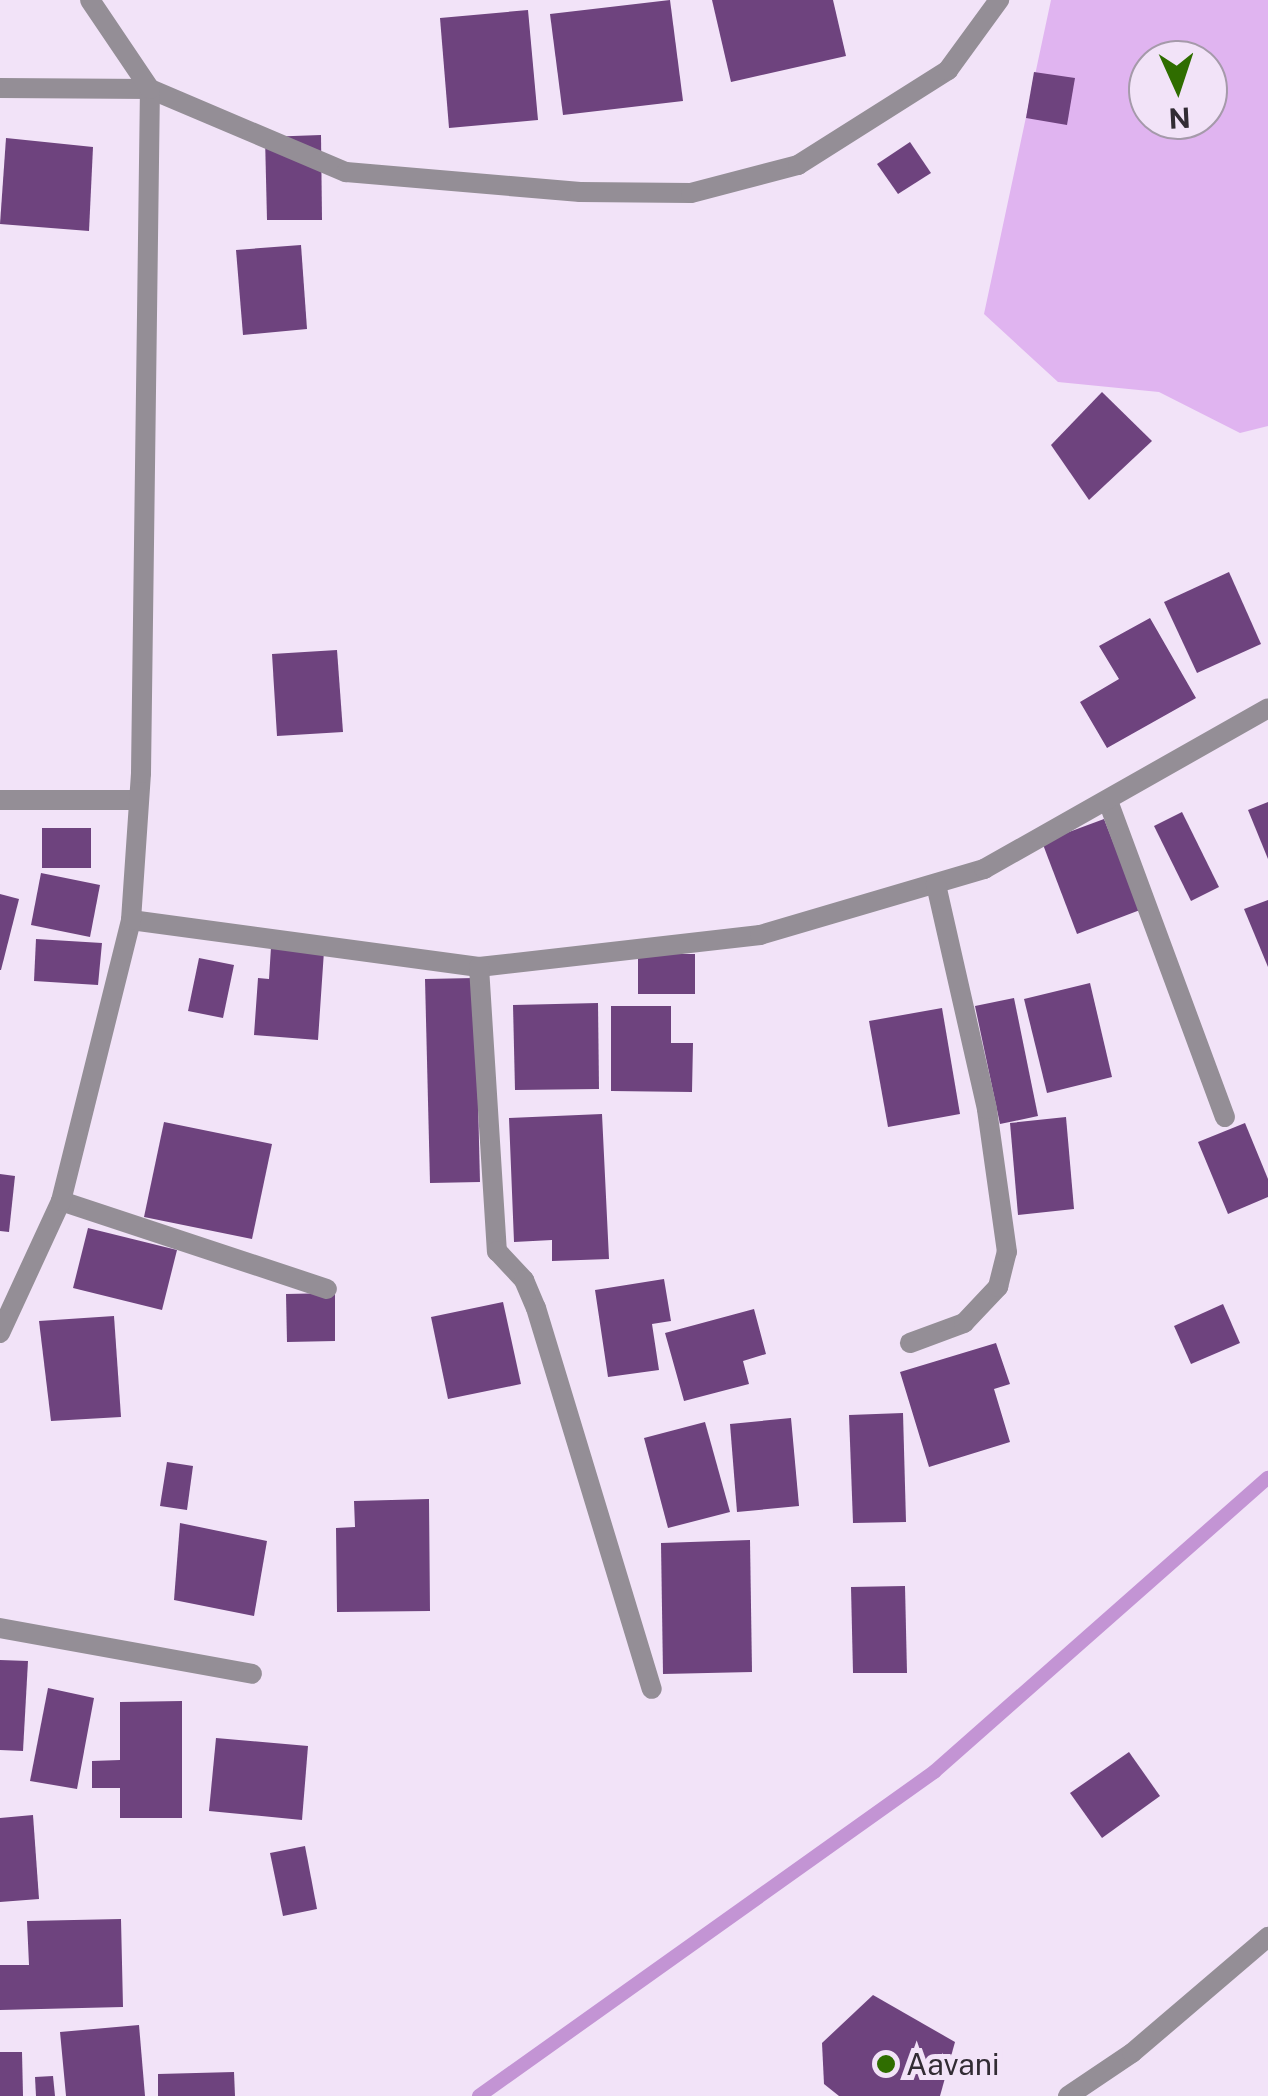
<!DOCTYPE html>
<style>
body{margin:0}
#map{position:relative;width:1268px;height:2096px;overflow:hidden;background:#f2e3f8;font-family:"Public Sans",sans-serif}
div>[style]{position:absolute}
.green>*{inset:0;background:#e0b4f0}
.stream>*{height:14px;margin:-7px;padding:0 7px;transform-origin:7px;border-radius:7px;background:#c394d4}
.building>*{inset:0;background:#6e437e}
.lane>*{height:20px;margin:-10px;padding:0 10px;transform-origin:10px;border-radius:10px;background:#948e96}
.street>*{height:20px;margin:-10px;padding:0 10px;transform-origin:10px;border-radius:10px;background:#948e96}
.dots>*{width:28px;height:28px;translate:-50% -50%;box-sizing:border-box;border:5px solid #f2e3f8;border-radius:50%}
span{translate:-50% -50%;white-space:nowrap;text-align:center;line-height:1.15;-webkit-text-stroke:10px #f2e3f8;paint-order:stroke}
.poi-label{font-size:30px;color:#322c34}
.left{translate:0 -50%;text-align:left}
.north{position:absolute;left:1128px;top:40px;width:100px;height:100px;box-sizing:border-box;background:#f2e3f8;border:2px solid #a59aaa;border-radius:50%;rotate:177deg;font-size:28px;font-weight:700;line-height:40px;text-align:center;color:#322c34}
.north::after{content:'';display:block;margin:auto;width:35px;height:45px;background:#2f6d00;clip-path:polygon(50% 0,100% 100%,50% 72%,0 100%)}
</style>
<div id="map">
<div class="green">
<div style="clip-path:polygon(evenodd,1051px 0,1268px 0,1268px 426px,1240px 433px,1159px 392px,1058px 382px,984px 314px,1051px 0,1148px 60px,1208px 60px,1208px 120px,1148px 120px,1148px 60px)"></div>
</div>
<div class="stream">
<div style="left:479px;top:2096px;width:559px;rotate:-35.45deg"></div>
<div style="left:934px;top:1772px;width:445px;rotate:-41.4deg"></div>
</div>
<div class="building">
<div style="clip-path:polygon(670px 0,683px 101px,563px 115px,550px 14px)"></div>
<div style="clip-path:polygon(712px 0,833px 0,846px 56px,731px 82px)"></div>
<div style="clip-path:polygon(528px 10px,538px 120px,449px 128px,440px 18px)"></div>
<div style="clip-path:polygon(1034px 72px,1075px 78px,1067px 125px,1026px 118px)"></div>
<div style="clip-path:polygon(321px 135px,322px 220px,267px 220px,265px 137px)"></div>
<div style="clip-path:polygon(6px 138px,93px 147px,89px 231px,0 224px)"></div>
<div style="clip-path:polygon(910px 142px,931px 173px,898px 194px,877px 164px)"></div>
<div style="clip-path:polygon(301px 245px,307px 329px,243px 335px,236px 250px)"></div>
<div style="clip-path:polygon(1102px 392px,1152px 441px,1089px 500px,1051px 445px)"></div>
<div style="clip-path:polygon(1229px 572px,1261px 644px,1197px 673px,1164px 602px)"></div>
<div style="clip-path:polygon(1150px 618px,1196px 698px,1107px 748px,1080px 702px,1119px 679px,1099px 646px)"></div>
<div style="clip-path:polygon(337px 650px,343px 732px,277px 736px,272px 654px)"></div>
<div style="clip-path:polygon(1268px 802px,1268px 859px,1248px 810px)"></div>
<div style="clip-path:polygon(1182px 812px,1219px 887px,1191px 901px,1154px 826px)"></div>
<div style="clip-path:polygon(1104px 819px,1140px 910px,1077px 934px,1042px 842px)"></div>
<div style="clip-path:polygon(42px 828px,91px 828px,91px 868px,42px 868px)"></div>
<div style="clip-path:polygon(41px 873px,100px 885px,90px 937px,31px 925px)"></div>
<div style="clip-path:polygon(0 894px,19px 899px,1px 970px,0 970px)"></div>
<div style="clip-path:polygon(1268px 900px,1268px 967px,1244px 909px)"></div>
<div style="clip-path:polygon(36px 939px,102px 943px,98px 985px,34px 981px)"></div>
<div style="clip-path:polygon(271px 947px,324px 951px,318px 1040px,254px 1035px,258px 978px,269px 979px)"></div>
<div style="clip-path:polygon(638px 954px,695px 954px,695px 994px,638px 994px)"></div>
<div style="clip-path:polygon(199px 958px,234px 965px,223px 1018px,188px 1011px)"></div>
<div style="clip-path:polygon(475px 978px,480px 1182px,430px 1183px,425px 979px)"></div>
<div style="clip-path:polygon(1090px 983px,1112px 1077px,1047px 1093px,1024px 999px)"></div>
<div style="clip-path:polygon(1014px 998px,1038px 1116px,1000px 1124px,975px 1006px)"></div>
<div style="clip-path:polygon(598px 1003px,599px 1089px,515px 1090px,513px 1005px)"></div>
<div style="clip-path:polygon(611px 1006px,671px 1006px,671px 1043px,693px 1043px,692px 1092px,611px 1091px)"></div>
<div style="clip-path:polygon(942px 1008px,960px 1114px,888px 1127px,869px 1021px)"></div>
<div style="clip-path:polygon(602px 1114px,609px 1259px,552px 1261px,552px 1240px,514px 1242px,509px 1118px)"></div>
<div style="clip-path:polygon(1066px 1117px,1074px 1209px,1018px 1215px,1010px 1123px)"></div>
<div style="clip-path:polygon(164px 1122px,272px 1144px,252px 1239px,144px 1217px)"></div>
<div style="clip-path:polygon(1245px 1123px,1268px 1179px,1268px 1197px,1228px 1214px,1198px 1142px)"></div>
<div style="clip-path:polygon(0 1174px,15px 1176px,9px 1232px,0 1231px)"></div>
<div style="clip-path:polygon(88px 1228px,177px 1250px,162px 1310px,73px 1288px)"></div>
<div style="clip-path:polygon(664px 1279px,671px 1321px,652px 1324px,659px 1370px,608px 1377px,595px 1290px)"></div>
<div style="clip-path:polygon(335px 1293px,335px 1341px,287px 1342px,286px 1294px)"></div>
<div style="clip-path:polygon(503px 1302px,521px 1384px,448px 1399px,431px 1317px)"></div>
<div style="clip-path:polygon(1223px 1304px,1240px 1343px,1191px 1364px,1174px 1326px)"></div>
<div style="clip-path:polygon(754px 1309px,766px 1354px,743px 1361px,749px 1384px,684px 1401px,665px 1333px)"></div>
<div style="clip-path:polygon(114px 1316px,121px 1417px,51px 1421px,39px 1321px)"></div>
<div style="clip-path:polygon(996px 1343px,1010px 1384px,994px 1389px,1010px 1442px,929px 1467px,900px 1372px)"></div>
<div style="clip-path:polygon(903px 1413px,906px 1522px,853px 1523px,849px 1415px)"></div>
<div style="clip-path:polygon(791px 1418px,799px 1506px,737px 1512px,730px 1424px)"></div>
<div style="clip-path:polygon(705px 1422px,730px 1512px,668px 1528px,644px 1438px)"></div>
<div style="clip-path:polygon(167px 1462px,193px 1466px,187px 1510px,160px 1506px)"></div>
<div style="clip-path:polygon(429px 1499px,430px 1611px,337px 1612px,336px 1528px,355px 1527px,354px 1501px)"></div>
<div style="clip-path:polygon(180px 1523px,267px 1541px,254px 1616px,174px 1600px)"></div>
<div style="clip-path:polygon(750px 1540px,752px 1672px,663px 1674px,661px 1543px)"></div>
<div style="clip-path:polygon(905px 1586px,907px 1673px,853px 1673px,851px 1587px)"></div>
<div style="clip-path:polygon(0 1660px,28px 1661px,23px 1751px,0 1750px)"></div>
<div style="clip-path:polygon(48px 1688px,94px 1698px,77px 1789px,30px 1781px)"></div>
<div style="clip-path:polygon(182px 1701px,182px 1818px,120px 1818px,120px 1788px,92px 1788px,92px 1761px,120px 1760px,120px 1702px)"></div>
<div style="clip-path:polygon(216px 1738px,308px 1746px,302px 1820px,209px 1811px)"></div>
<div style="clip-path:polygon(1129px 1752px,1160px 1796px,1102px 1838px,1070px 1793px)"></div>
<div style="clip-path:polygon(33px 1815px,39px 1899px,0 1902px,0 1818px)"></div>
<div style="clip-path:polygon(305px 1846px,317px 1909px,283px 1916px,270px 1853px)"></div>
<div style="clip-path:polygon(121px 1919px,123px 2007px,0 2010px,0 1965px,29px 1965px,27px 1921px)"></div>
<div style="clip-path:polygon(873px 1995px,955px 2042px,940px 2096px,839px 2096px,824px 2084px,822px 2043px)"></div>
<div style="clip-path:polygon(139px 2025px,145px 2096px,66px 2096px,60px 2032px)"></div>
<div style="clip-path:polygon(0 2052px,22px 2052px,23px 2096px,0 2096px)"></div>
<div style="clip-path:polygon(234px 2072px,235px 2096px,158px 2096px,158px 2074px)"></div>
<div style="clip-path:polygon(53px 2076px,55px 2096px,36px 2096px,35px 2077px)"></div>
</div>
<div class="lane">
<div style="left:61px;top:1201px;width:280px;rotate:18.3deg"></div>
<div style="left:0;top:1628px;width:256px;rotate:10.3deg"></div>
</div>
<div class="street">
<div style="left:0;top:88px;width:150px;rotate:0.4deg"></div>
<div style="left:150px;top:89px;width:213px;rotate:23deg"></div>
<div style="left:346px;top:172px;width:235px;rotate:4.9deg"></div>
<div style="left:580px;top:192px;width:111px;rotate:0.5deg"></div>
<div style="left:691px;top:193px;width:111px;rotate:-14.7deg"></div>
<div style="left:798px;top:165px;width:178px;rotate:-32.3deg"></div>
<div style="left:948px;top:70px;width:87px;rotate:-53.9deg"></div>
<div style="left:0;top:800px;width:138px"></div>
<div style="left:1108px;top:801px;width:337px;rotate:69.7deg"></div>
<div style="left:131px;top:920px;width:351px;rotate:7.7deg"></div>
<div style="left:479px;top:967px;width:283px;rotate:-6.5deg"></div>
<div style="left:760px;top:935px;width:234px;rotate:-16.4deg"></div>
<div style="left:984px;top:869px;width:326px;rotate:-29.5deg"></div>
<div style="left:479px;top:967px;width:285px;rotate:86.4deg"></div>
<div style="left:497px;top:1251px;width:40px;rotate:47deg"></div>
<div style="left:524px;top:1280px;width:30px;rotate:67deg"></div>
<div style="left:536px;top:1308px;width:398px;rotate:73.1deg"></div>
<div style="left:0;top:1333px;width:145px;rotate:-65.2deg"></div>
<div style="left:61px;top:1201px;width:290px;rotate:-76deg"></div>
<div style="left:131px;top:920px;width:147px;rotate:-86.1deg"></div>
<div style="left:141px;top:773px;width:684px;rotate:-89.25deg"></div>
<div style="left:150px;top:89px;width:107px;rotate:-124deg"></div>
<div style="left:910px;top:1343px;width:58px;rotate:-20.3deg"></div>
<div style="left:964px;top:1323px;width:50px;rotate:-46.6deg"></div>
<div style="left:998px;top:1287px;width:36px;rotate:-76deg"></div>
<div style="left:1007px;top:1252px;width:144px;rotate:-98deg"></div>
<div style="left:987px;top:1109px;width:231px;rotate:-102.8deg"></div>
<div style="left:1068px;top:2096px;width:77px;rotate:-33.9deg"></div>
<div style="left:1132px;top:2053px;width:179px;rotate:-40.5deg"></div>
</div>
<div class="dots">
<div style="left:886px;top:2064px;background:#2f6d00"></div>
</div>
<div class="poi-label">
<span class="left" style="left:906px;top:2064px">Aavani</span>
</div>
<div class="north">N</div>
</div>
